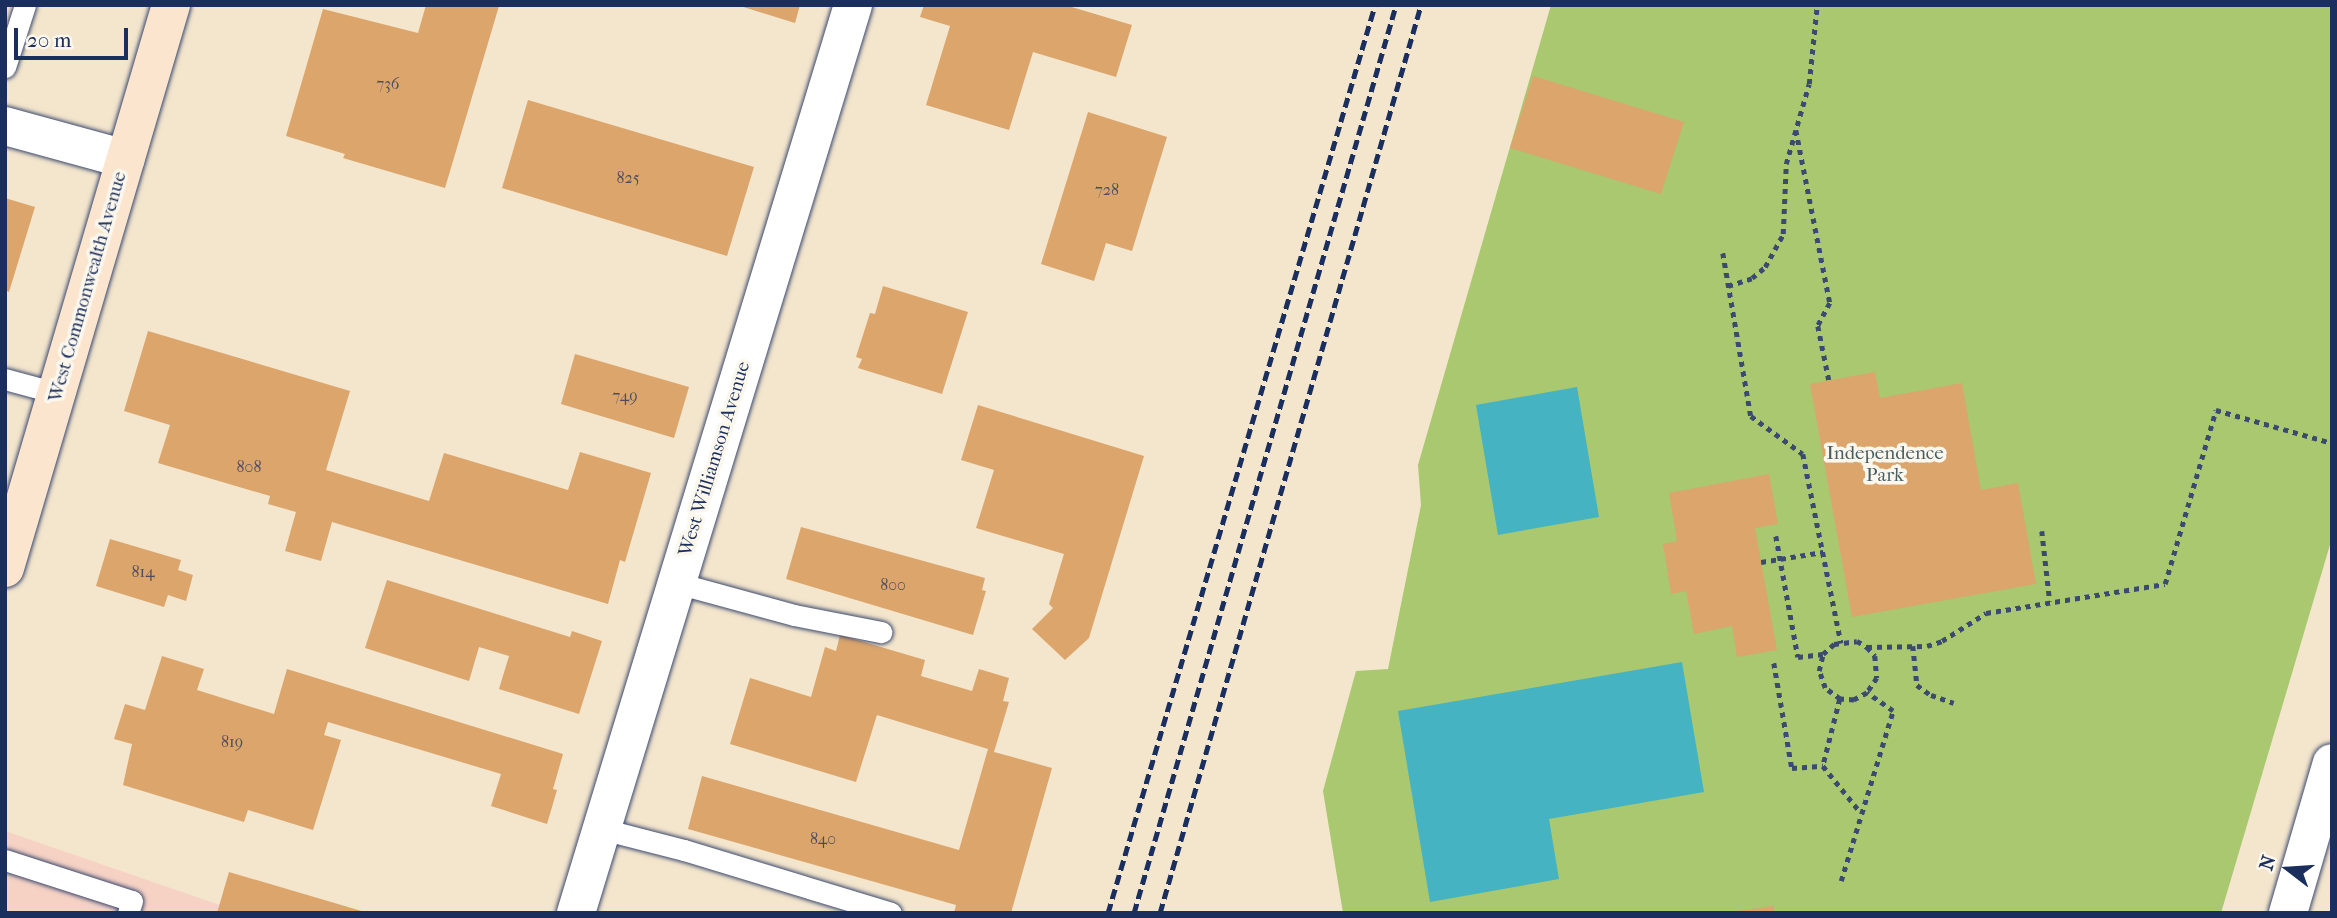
<!DOCTYPE html>
<style>
body{margin:0}
#map{position:relative;width:2337px;height:918px;overflow:hidden;background:#f4e6cd;font-family:"IM FELL French Canon",serif}
div>[style]{position:absolute}
.built>*{inset:0;background:#f6d2c5}
.green>*{inset:0;background:#a9c870}
.water>*{inset:0;background:#46b3c2}
.building>*{inset:0;background:#dba56c}
.path>*{height:4.5px;margin-top:-2.25px;transform-origin:0;background:repeating-linear-gradient(90deg,#3c4a6f 0 5px,transparent 0 10px)}
.roads{filter:drop-shadow(0 0 2px #3c4a6f) drop-shadow(0 0 2px #3c4a6f)}
.service>*{height:21px;margin:-10.5px;padding:0 10.5px;transform-origin:10.5px;border-radius:10.5px;background:#fff}
.minor>*{height:38px;margin:-19px;padding:0 19px;transform-origin:19px;border-radius:19px;background:#fff}
.tertiary>*{height:38px;margin:-19px;padding:0 19px;transform-origin:19px;border-radius:19px;background:#fff}
.secondary>*{height:38px;margin:-19px;padding:0 19px;transform-origin:19px;border-radius:19px;background:#fbe5cf}
.rail>*{height:5px;margin-top:-2.5px;transform-origin:0;background:repeating-linear-gradient(90deg,#1b2f5e 0 10px,transparent 0 15px)}
span{translate:-50% -50%;white-space:nowrap;text-align:center;line-height:1.15;-webkit-text-stroke:7px #fbf7ec;paint-order:stroke}
.number-label{font-size:16px;color:#4b4c62}
.number-label span{-webkit-text-stroke-width:0}
.street-label{font-size:19px;color:#1b2f5e}
.park-label{font-size:19px;color:#465d63}
.frame{position:absolute;inset:0;border:7px solid #1b2f5e;pointer-events:none}
.north{position:absolute;left:2253px;top:834px;width:70px;height:70px;-webkit-text-stroke:5px #fbf7ec;paint-order:stroke;rotate:287deg;font-size:19px;font-weight:700;line-height:28px;text-align:center;color:#1b2f5e}
.north::after{content:'';display:block;margin:auto;width:24px;height:32px;background:#1b2f5e;clip-path:polygon(50% 0,100% 100%,50% 72%,0 100%)}
.scale{position:absolute;left:14px;top:28px;width:114px;height:32px;box-sizing:border-box;border:4px solid #1b2f5e;border-top:0;padding-left:9px;font-size:21px;line-height:24px;white-space:nowrap;color:#1b2f5e;-webkit-text-stroke:5px #fbf7ec;paint-order:stroke}
</style>
<div id="map">
<div class="built">
<div style="clip-path:polygon(5px 831px,243px 913px,5px 913px)"></div>
</div>
<div class="green">
<div style="clip-path:polygon(1551px 5px,2332px 5px,2332px 538px,2221px 913px,1343px 913px,1323px 791px,1356px 671px,1388px 669px,1421px 505px,1418px 465px)"></div>
</div>
<div class="water">
<div style="clip-path:polygon(1577px 387px,1599px 517px,1498px 535px,1476px 405px)"></div>
<div style="clip-path:polygon(1682px 662px,1704px 792px,1549px 819px,1559px 879px,1430px 902px,1398px 711px)"></div>
</div>
<div class="building">
<div style="clip-path:polygon(426px 5px,499px 6px,445px 188px,343px 158px,345px 154px,286px 136px,323px 9px,418px 33px)"></div>
<div style="clip-path:polygon(737px 5px,800px 5px,795px 23px)"></div>
<div style="clip-path:polygon(924px 5px,1065px 5px,1132px 25px,1116px 77px,1033px 52px,1009px 130px,926px 105px,950px 26px,920px 17px)"></div>
<div style="clip-path:polygon(1533px 76px,1684px 122px,1661px 194px,1510px 148px)"></div>
<div style="clip-path:polygon(528px 100px,754px 167px,727px 256px,502px 188px)"></div>
<div style="clip-path:polygon(1088px 112px,1167px 137px,1132px 251px,1106px 243px,1094px 281px,1041px 264px)"></div>
<div style="clip-path:polygon(5px 198px,35px 207px,9px 292px,5px 290px)"></div>
<div style="clip-path:polygon(883px 286px,968px 312px,942px 394px,858px 368px,862px 359px,856px 357px,870px 313px,875px 314px)"></div>
<div style="clip-path:polygon(148px 331px,350px 391px,326px 470px,429px 501px,444px 453px,568px 490px,580px 452px,651px 473px,625px 562px,620px 560px,608px 604px,332px 522px,321px 561px,285px 551px,296px 512px,268px 504px,270px 496px,158px 463px,170px 425px,124px 411px)"></div>
<div style="clip-path:polygon(575px 354px,689px 387px,674px 438px,561px 404px)"></div>
<div style="clip-path:polygon(1875px 372px,1880px 398px,1962px 383px,1981px 490px,2018px 483px,2036px 584px,1852px 617px,1810px 384px)"></div>
<div style="clip-path:polygon(978px 405px,1144px 456px,1089px 638px,1065px 660px,1032px 629px,1053px 608px,1049px 604px,1064px 554px,976px 528px,994px 470px,961px 460px)"></div>
<div style="clip-path:polygon(1769px 474px,1778px 524px,1755px 528px,1777px 650px,1737px 657px,1732px 626px,1694px 634px,1686px 591px,1671px 594px,1663px 544px,1677px 541px,1669px 493px)"></div>
<div style="clip-path:polygon(801px 527px,985px 578px,982px 590px,986px 591px,973px 635px,786px 579px)"></div>
<div style="clip-path:polygon(110px 539px,181px 560px,178px 570px,193px 575px,186px 601px,168px 595px,164px 607px,96px 586px)"></div>
<div style="clip-path:polygon(387px 580px,570px 637px,572px 631px,602px 641px,579px 714px,499px 689px,509px 656px,479px 647px,469px 681px,365px 648px)"></div>
<div style="clip-path:polygon(840px 635px,925px 660px,921px 676px,972px 691px,979px 669px,1009px 678px,1003px 701px,1009px 702px,994px 752px,1052px 768px,1011px 913px,954px 913px,956px 905px,688px 829px,702px 776px,959px 850px,988px 749px,877px 715px,856px 782px,730px 744px,750px 678px,811px 697px,825px 647px,836px 651px)"></div>
<div style="clip-path:polygon(162px 656px,204px 669px,197px 690px,274px 714px,287px 669px,563px 754px,553px 789px,557px 790px,547px 824px,491px 806px,501px 774px,328px 722px,324px 735px,341px 740px,313px 830px,248px 810px,244px 822px,123px 785px,132px 744px,114px 739px,125px 704px,145px 710px)"></div>
<div style="clip-path:polygon(229px 872px,365px 912px,365px 913px,217px 913px)"></div>
<div style="clip-path:polygon(1774px 906px,1774px 913px,1737px 913px,1737px 911px)"></div>
</div>
<div class="path">
<div style="left:1796px;top:130px;width:176px;rotate:78.9deg"></div>
<div style="left:1830px;top:303px;width:26px;rotate:118deg"></div>
<div style="left:1818px;top:326px;width:55px;rotate:78.5deg"></div>
<div style="left:1723px;top:253px;width:165px;rotate:80.3deg"></div>
<div style="left:1751px;top:416px;width:64px;rotate:36.2deg"></div>
<div style="left:1803px;top:454px;width:193px;rotate:78.6deg"></div>
<div style="left:1728px;top:286px;width:25px;rotate:-18deg"></div>
<div style="left:1752px;top:278px;width:17px;rotate:-40deg"></div>
<div style="left:1765px;top:267px;width:38px;rotate:-61deg"></div>
<div style="left:1783px;top:234px;width:70px;rotate:-87.5deg"></div>
<div style="left:1786px;top:164px;width:83px;rotate:-74deg"></div>
<div style="left:1809px;top:84px;width:79px;rotate:-84.2deg"></div>
<div style="left:2042px;top:531px;width:71px;rotate:83.6deg"></div>
<div style="left:1776px;top:536px;width:123px;rotate:79.7deg"></div>
<div style="left:1798px;top:657px;width:25px;rotate:-7deg"></div>
<div style="left:1761px;top:562px;width:63px;rotate:-9.2deg"></div>
<div style="left:1913px;top:646px;width:39px;rotate:84deg"></div>
<div style="left:1917px;top:685px;width:17px;rotate:36deg"></div>
<div style="left:1931px;top:695px;width:24px;rotate:19deg"></div>
<div style="left:1867px;top:647px;width:12px;rotate:48deg"></div>
<div style="left:1875px;top:656px;width:22px;rotate:85deg"></div>
<div style="left:1877px;top:678px;width:18px;rotate:124deg"></div>
<div style="left:1867px;top:693px;width:15px;rotate:152deg"></div>
<div style="left:1854px;top:700px;width:14px;rotate:-176deg"></div>
<div style="left:1840px;top:699px;width:19px;rotate:-144deg"></div>
<div style="left:1825px;top:688px;width:18px;rotate:-109deg"></div>
<div style="left:1819px;top:671px;width:17px;rotate:-77deg"></div>
<div style="left:1823px;top:654px;width:15px;rotate:-42deg"></div>
<div style="left:1834px;top:644px;width:23px;rotate:-7deg"></div>
<div style="left:1857px;top:641px;width:12px;rotate:31deg"></div>
<div style="left:1867px;top:647px;width:60px;rotate:-1deg"></div>
<div style="left:1927px;top:646px;width:16px;rotate:-18deg"></div>
<div style="left:1942px;top:641px;width:52px;rotate:-32.5deg"></div>
<div style="left:1986px;top:613px;width:181px;rotate:-9.2deg"></div>
<div style="left:2165px;top:584px;width:181px;rotate:-73.7deg"></div>
<div style="left:2216px;top:410px;width:121px;rotate:15.9deg"></div>
<div style="left:1774px;top:663px;width:107px;rotate:80.3deg"></div>
<div style="left:1792px;top:768px;width:31px;rotate:-4deg"></div>
<div style="left:1840px;top:699px;width:69px;rotate:104.2deg"></div>
<div style="left:1823px;top:766px;width:60px;rotate:51deg"></div>
<div style="left:1841px;top:881px;width:178px;rotate:-73deg"></div>
<div style="left:1893px;top:711px;width:32px;rotate:-145deg"></div>
</div>
<div class="roads">
<div class="service">
<div style="left:5px;top:67px;width:65px;rotate:-72.1deg"></div>
<div style="left:5px;top:379px;width:54px;rotate:15.1deg"></div>
<div style="left:677px;top:583px;width:121px;rotate:15.3deg"></div>
<div style="left:794px;top:615px;width:89px;rotate:11.1deg"></div>
<div style="left:602px;top:829px;width:85px;rotate:14.4deg"></div>
<div style="left:684px;top:850px;width:216px;rotate:16.9deg"></div>
<div style="left:5px;top:860px;width:133px;rotate:17.9deg"></div>
<div style="left:132px;top:901px;width:13px;rotate:108deg"></div>
</div>
<div class="minor">
<div style="left:5px;top:126px;width:125px;rotate:15.3deg"></div>
<div style="left:576px;top:913px;width:949px;rotate:-73.03deg"></div>
</div>
<div class="tertiary">
<div style="left:2288px;top:913px;width:156px;rotate:-73.7deg"></div>
</div>
<div class="secondary">
<div style="left:5px;top:568px;width:587px;rotate:-73.57deg"></div>
</div>
</div>
<div class="rail">
<div style="left:1108px;top:913px;width:946px;rotate:-73.61deg"></div>
<div style="left:1134px;top:913px;width:945px;rotate:-73.9deg"></div>
<div style="left:1160px;top:913px;width:945px;rotate:-73.96deg"></div>
</div>
<div class="number-label">
<span style="left:388px;top:84px">736</span>
<span style="left:628px;top:178px">825</span>
<span style="left:1107px;top:190px">728</span>
<span style="left:625px;top:396px">749</span>
<span style="left:249px;top:467px">808</span>
<span style="left:143px;top:572px">814</span>
<span style="left:893px;top:585px">800</span>
<span style="left:232px;top:742px">819</span>
<span style="left:823px;top:839px">840</span>
</div>
<div class="street-label">
<span style="left:88px;top:287px;rotate:-74deg">West Commonwealth Avenue</span>
<span style="left:715px;top:459px;rotate:-73deg">West Williamson Avenue</span>
</div>
<div class="park-label">
<span style="left:1885px;top:465px">Independence<br>Park</span>
</div>
<div class="frame"></div>
<div class="north">N</div>
<div class="scale">20 m</div>
</div>
